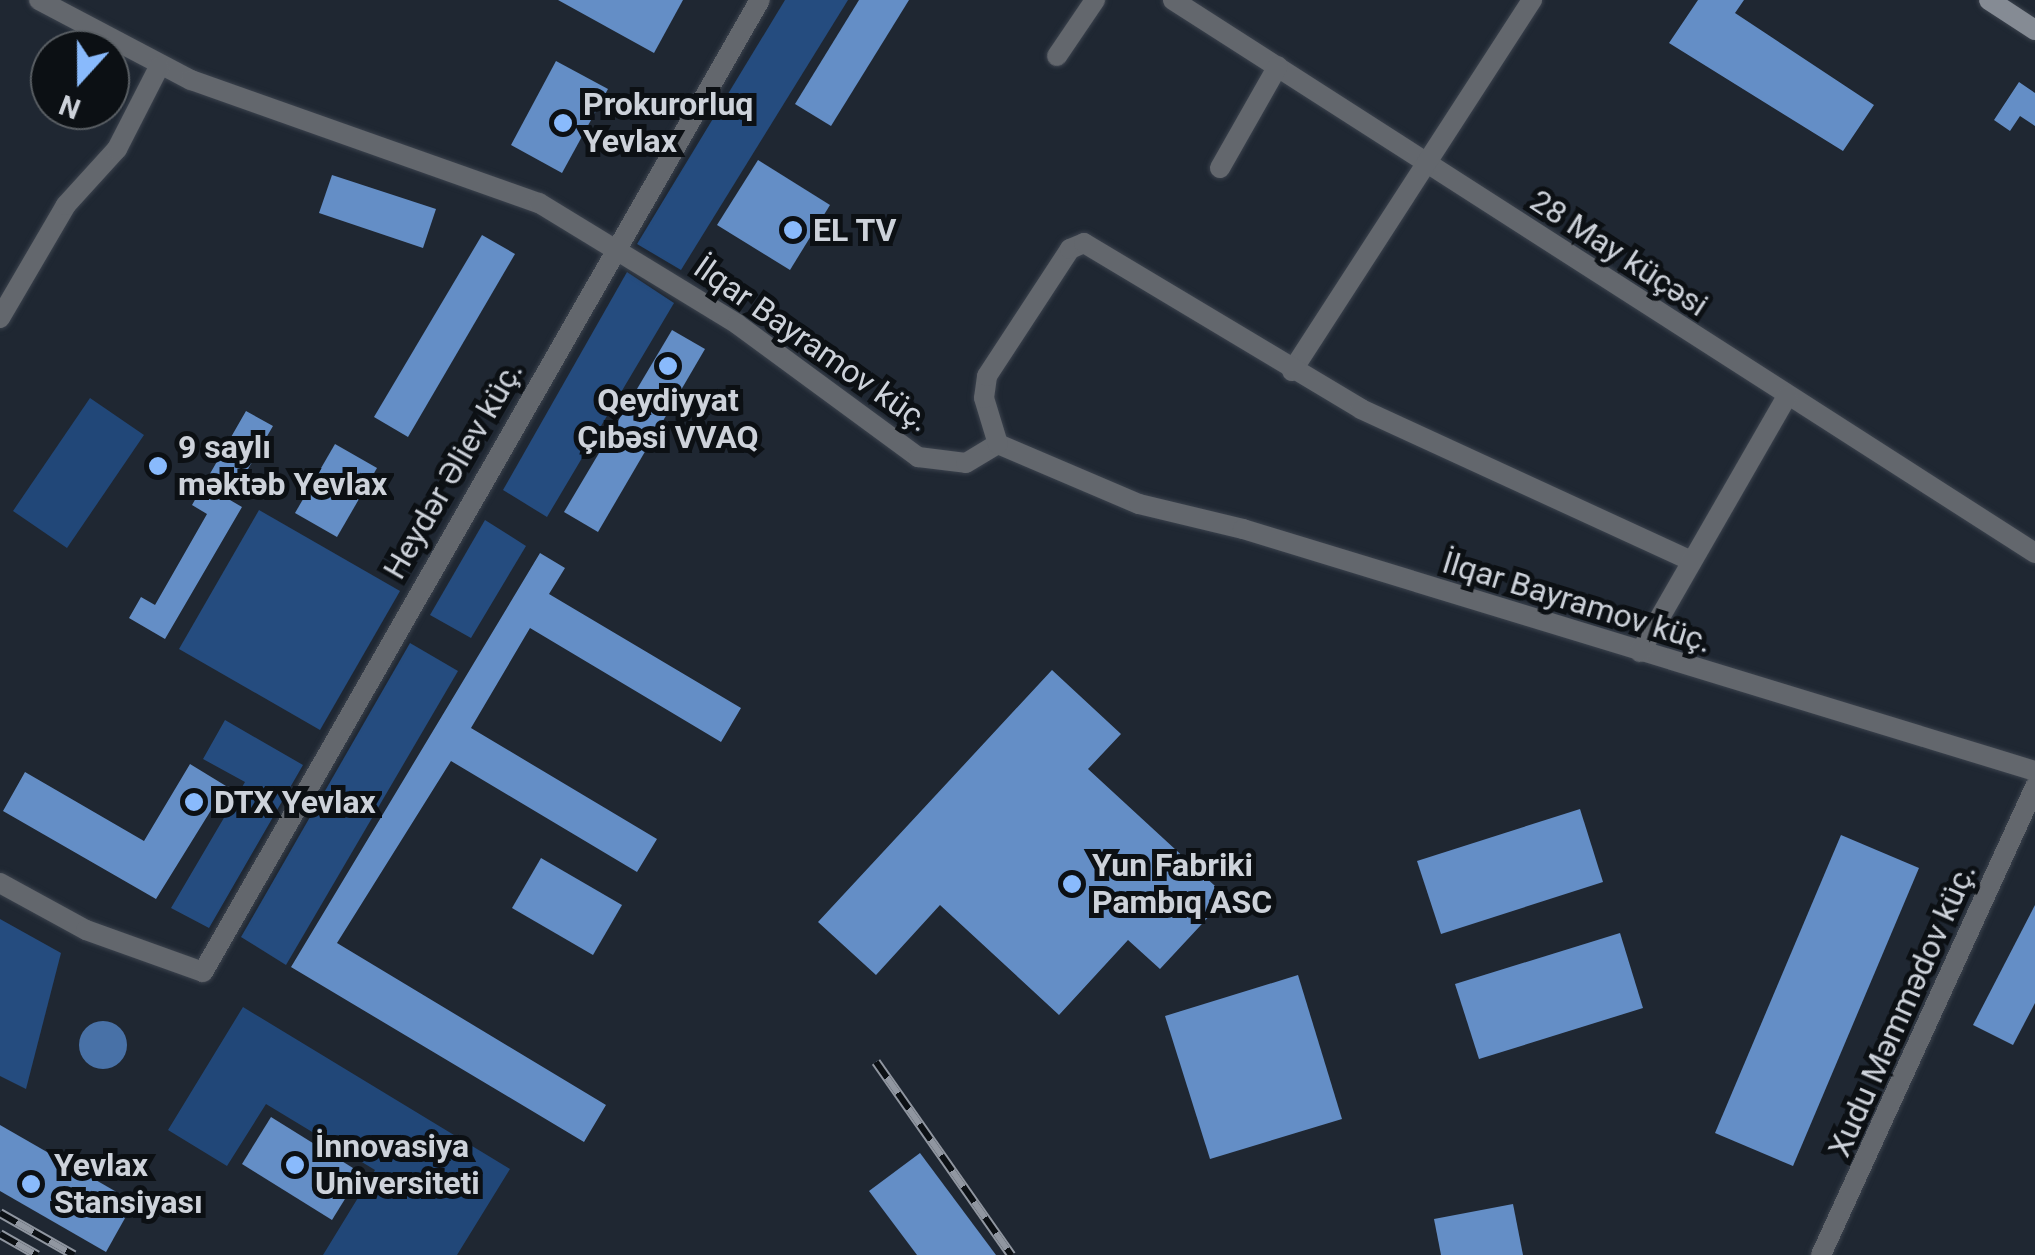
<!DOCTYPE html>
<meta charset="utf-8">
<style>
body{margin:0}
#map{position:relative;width:2035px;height:1255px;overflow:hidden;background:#1f2732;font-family:Roboto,sans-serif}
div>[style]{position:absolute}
.green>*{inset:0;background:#214778}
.forest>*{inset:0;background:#254c7f}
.water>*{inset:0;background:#4871a7}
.round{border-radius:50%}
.building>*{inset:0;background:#648ec6}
.roads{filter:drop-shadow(0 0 2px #3b424d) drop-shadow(0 0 2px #3b424d)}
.minor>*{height:20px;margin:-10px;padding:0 10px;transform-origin:10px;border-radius:10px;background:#63676d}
.tertiary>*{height:20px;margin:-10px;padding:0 10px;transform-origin:10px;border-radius:10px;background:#63676d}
.secondary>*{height:20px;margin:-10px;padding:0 10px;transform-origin:10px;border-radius:10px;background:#858b94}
.rail>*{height:10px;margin-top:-5px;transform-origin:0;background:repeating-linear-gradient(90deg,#0c1014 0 19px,#9096a0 0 38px);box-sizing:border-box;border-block:2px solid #9096a0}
.dots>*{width:28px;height:28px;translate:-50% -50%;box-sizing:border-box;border:5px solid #0c1014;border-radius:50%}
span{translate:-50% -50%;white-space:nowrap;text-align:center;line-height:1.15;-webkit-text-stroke:10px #0c1014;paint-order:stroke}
.poi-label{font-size:32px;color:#cdd2da;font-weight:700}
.left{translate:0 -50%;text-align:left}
.street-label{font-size:32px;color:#cdd2da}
.north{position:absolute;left:30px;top:30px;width:100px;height:100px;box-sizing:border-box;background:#0c1014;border:2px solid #595e63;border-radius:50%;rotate:201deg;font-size:28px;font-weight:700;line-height:40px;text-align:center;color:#cdd2da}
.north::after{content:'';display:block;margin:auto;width:35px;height:45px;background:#89bafc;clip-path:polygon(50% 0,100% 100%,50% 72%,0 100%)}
</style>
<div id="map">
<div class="green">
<div style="clip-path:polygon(90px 398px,144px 435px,67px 548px,13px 511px)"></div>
<div style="clip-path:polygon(243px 1007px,510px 1169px,457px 1255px,323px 1255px,375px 1170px,266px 1104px,227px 1166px,168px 1130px)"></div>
</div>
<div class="forest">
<div style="clip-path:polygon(785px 0,848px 0,681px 270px,637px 244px)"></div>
<div style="clip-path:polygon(627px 272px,674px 303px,547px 517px,503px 490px)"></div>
<div style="clip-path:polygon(259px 510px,400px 591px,320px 730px,179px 649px)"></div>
<div style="clip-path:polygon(485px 520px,526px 546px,471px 638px,430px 615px)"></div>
<div style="clip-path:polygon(410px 643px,458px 671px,286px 965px,241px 937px)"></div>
<div style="clip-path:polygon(225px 720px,303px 765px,209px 928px,171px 908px,245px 782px,203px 759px)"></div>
<div style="clip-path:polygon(0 919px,61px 953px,26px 1089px,0 1076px)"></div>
</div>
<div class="water">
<div class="round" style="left:79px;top:1021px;width:48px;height:48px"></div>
</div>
<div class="building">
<div style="clip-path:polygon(558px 0,683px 0,654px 53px)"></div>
<div style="clip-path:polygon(859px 0,909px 0,831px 126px,795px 104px)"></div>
<div style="clip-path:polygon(1698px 0,1744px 0,1735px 13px,1874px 105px,1843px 151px,1669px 43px)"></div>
<div style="clip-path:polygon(556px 61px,608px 89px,562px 173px,511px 145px)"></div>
<div style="clip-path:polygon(2019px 82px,2035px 93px,2035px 126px,2020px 116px,2010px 131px,1994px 120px)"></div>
<div style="clip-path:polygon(758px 160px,830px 205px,790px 270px,717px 225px)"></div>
<div style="clip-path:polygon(332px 175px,436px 209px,423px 248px,319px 213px)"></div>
<div style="clip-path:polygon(482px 235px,515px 254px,408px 437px,374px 417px)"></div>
<div style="clip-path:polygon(672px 330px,705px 349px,598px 532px,564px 512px)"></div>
<div style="clip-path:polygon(246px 411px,273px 426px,230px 500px,242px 507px,165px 639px,129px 618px,141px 597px,155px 605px,207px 514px,192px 505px)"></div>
<div style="clip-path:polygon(335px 444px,377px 468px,337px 537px,295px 513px)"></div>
<div style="clip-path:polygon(540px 553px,565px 568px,549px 594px,741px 708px,721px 742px,530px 628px,471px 728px,657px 839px,637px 872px,451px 761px,337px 943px,606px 1105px,584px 1142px,291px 967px)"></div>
<div style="clip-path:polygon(1052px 670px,1121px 734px,1088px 769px,1227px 897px,1160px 969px,1128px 940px,1059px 1015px,940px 905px,876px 975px,818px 922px)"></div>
<div style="clip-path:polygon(190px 764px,226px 786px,156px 899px,3px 811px,25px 772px,144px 841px)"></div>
<div style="clip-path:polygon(1580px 809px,1603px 882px,1441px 934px,1417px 861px)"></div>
<div style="clip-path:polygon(1841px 835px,1919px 868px,1793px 1166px,1715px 1133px)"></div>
<div style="clip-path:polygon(541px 858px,622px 905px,593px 955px,512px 908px)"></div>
<div style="clip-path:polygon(2035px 905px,2035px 1003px,2013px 1045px,1973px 1025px)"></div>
<div style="clip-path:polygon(1620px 933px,1643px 1008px,1479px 1059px,1455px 984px)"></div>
<div style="clip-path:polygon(1298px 975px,1342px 1119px,1210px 1159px,1165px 1016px)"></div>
<div style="clip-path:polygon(271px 1117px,361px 1173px,332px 1220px,242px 1164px)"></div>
<div style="clip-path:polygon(0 1125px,134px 1202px,106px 1252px,0 1191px)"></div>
<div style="clip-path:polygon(920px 1153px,996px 1255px,917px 1255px,869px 1191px)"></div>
<div style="clip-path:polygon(1513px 1204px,1523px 1255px,1441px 1255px,1434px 1219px)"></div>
</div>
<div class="roads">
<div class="minor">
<div style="left:39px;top:0;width:172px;rotate:27.8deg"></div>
<div style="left:191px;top:80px;width:369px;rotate:19.5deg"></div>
<div style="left:539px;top:203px;width:232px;rotate:31.4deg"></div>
<div style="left:737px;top:324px;width:225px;rotate:36.3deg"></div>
<div style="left:918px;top:457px;width:48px;rotate:7.1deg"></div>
<div style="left:966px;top:463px;width:37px;rotate:-31deg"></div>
<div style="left:998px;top:444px;width:153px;rotate:23.1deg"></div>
<div style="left:1139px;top:504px;width:107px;rotate:13.5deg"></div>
<div style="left:1243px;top:529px;width:828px;rotate:16.99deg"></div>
<div style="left:1173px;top:0;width:1024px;rotate:32.68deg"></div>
<div style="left:1057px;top:56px;width:68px;rotate:-55.8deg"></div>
<div style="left:1220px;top:168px;width:117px;rotate:-60.4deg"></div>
<div style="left:0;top:318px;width:131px;rotate:-59.7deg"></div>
<div style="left:66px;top:205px;width:76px;rotate:-47.7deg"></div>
<div style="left:117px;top:149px;width:92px;rotate:-62.9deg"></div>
<div style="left:1292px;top:371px;width:442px;rotate:-57.1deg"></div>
<div style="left:998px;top:444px;width:48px;rotate:-106.9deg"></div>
<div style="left:984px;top:398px;width:22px;rotate:-82deg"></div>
<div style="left:987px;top:376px;width:152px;rotate:-56.8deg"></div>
<div style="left:1070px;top:249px;width:15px;rotate:-23deg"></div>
<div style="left:1084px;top:243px;width:323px;rotate:30.9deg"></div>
<div style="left:1361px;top:409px;width:364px;rotate:24.7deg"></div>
<div style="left:1640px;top:652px;width:295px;rotate:-60.1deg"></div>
<div style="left:1821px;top:1255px;width:515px;rotate:-65.43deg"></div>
</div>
<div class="tertiary">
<div style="left:0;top:883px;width:98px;rotate:28.7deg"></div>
<div style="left:86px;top:930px;width:124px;rotate:19.7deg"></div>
<div style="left:203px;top:972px;width:1120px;rotate:-60.19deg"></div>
</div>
<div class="secondary">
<div style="left:1989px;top:0;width:55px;rotate:33.1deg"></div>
</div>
</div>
<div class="rail">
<div style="left:876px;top:1062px;width:236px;rotate:55deg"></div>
<div style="left:0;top:1213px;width:85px;rotate:29.6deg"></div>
<div style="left:0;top:1234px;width:43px;rotate:29.6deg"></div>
</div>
<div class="dots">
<div style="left:563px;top:123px;background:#89bafc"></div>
<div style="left:793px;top:230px;background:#89bafc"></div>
<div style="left:668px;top:366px;background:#89bafc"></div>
<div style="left:158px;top:466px;background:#89bafc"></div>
<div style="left:194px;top:802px;background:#89bafc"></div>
<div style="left:1072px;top:884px;background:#89bafc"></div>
<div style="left:295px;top:1165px;background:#89bafc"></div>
<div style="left:31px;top:1184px;background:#89bafc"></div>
</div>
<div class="poi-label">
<span class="left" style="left:583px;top:123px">Prokurorluq<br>Yevlax</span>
<span class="left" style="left:813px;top:230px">EL TV</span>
<span style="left:668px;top:419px">Qeydiyyat<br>Çıbəsi VVAQ</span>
<span class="left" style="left:178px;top:466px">9 saylı<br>məktəb Yevlax</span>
<span class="left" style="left:214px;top:802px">DTX Yevlax</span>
<span class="left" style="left:1092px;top:884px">Yun Fabriki<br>Pambıq ASC</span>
<span class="left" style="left:315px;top:1165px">İnnovasiya<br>Universiteti</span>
<span class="left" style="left:54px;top:1184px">Yevlax<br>Stansiyası</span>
</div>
<div class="street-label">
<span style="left:1619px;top:253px;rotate:33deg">28 May küçəsi</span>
<span style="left:812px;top:344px;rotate:35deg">İlqar Bayramov küç.</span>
<span style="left:453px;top:470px;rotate:-60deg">Heydər Əliev küç.</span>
<span style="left:1577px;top:602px;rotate:17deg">İlqar Bayramov küç.</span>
<span style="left:1902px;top:1010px;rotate:-66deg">Xudu Məmmədov küç.</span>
</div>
<div class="north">N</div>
</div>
